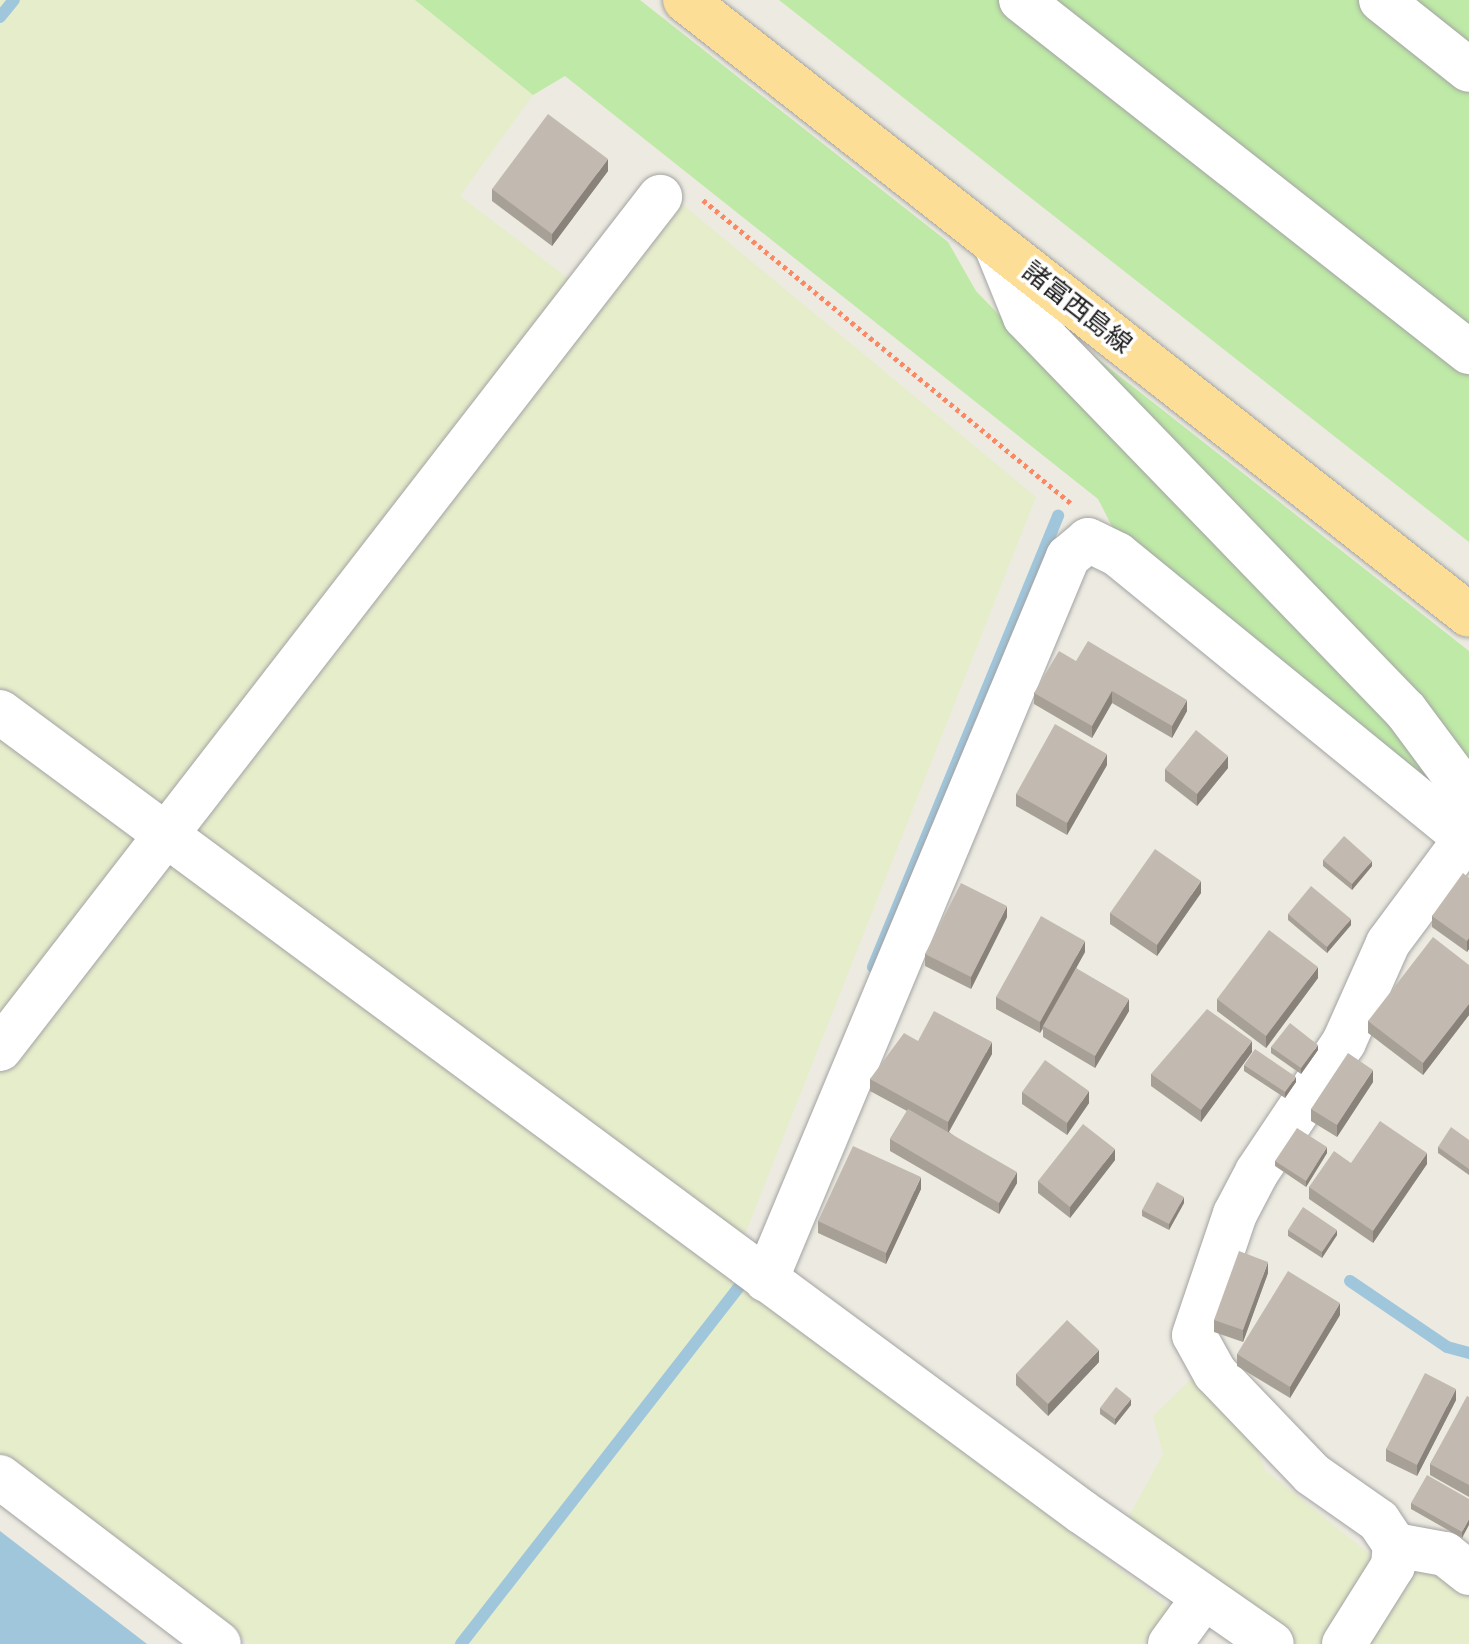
<!DOCTYPE html>
<meta charset="utf-8">
<style>
body{margin:0}
#map{position:relative;width:1469px;height:1644px;overflow:hidden;background:#edebe1;font-family:Roboto,"Noto Sans JP",sans-serif}
div>[style]{position:absolute}
.farmland>*{inset:0;background:#e6edcb}
.grass>*{inset:0;background:#bee9a6}
.water>*{inset:0;background:#a0c6dc}
.stream>*{height:12px;margin:-6px;padding:0 6px;transform-origin:6px;border-radius:6px;background:#a0c6dc}
.path>*{height:5px;margin-top:-2.5px;transform-origin:0;background:repeating-linear-gradient(90deg,#fa8865 0 4px,transparent 0 8px)}
.roads{filter:drop-shadow(0 0 2px #a3a3a3) drop-shadow(0 0 2px #a3a3a3)}
.minor>*{height:44px;margin:-22px;padding:0 22px;transform-origin:22px;border-radius:22px;background:#fff}
.major>*{height:44px;margin:-22px;padding:0 22px;transform-origin:22px;border-radius:22px;background:#fcde97}
.wall>*{inset:0;background:#a7a097}
.shaded-wall>*{inset:0;background:#88827b}
.building>*{inset:0;background:#c2bab0}
span{translate:-50% -50%;white-space:nowrap;text-align:center;line-height:1.15;-webkit-text-stroke:7px #fff;paint-order:stroke}
.street-label{font-size:26px;color:#1c1c1c}
</style>
<div id="map">
<div class="farmland">
<div style="clip-path:polygon(0 0,415px 0,533px 95px,460px 196px,598px 301px,681px 203px,1036px 497px,729px 1275px,1170px 1607px,1143px 1644px,250px 1644px,0 1454px)"></div>
<div style="clip-path:polygon(1194px 1376px,1250px 1431px,1265px 1470px,1396px 1575px,1432px 1567px,1469px 1596px,1469px 1644px,1269px 1644px,1127px 1520px,1163px 1454px,1153px 1416px)"></div>
</div>
<div class="grass">
<div style="clip-path:polygon(415px 0,640px 0,948px 242px,976px 291px,1423px 755px,1444px 801px,1117px 536px,1098px 499px,565px 76px,533px 95px)"></div>
<div style="clip-path:polygon(779px 0,1469px 0,1469px 542px)"></div>
<div style="clip-path:polygon(1066px 334px,1469px 651px,1469px 759px)"></div>
</div>
<div class="water">
<div style="clip-path:polygon(0 1531px,147px 1644px,0 1644px)"></div>
</div>
<div class="stream">
<div style="left:0;top:17px;width:22px;rotate:-51deg"></div>
<div style="left:873px;top:967px;width:488px;rotate:-67.7deg"></div>
<div style="left:1350px;top:1281px;width:117px;rotate:34.2deg"></div>
<div style="left:1447px;top:1347px;width:23px;rotate:15deg"></div>
<div style="left:461px;top:1644px;width:452px;rotate:-52.1deg"></div>
</div>
<div class="path">
<div style="left:703px;top:200px;width:477px;rotate:39.5deg"></div>
</div>
<div class="roads">
<div class="minor">
<div style="left:1021px;top:0;width:570px;rotate:38.16deg"></div>
<div style="left:1381px;top:0;width:112px;rotate:38.5deg"></div>
<div style="left:995px;top:243px;width:80px;rotate:67.9deg"></div>
<div style="left:1025px;top:317px;width:548px;rotate:45.96deg"></div>
<div style="left:1406px;top:711px;width:87px;rotate:53.4deg"></div>
<div style="left:1458px;top:781px;width:28px;rotate:72deg"></div>
<div style="left:1467px;top:808px;width:29px;rotate:96deg"></div>
<div style="left:0;top:712px;width:1346px;rotate:36.48deg"></div>
<div style="left:1082px;top:1512px;width:231px;rotate:34.8deg"></div>
<div style="left:0;top:1049px;width:1078px;rotate:-52.24deg"></div>
<div style="left:766px;top:1280px;width:784px;rotate:-67.33deg"></div>
<div style="left:1068px;top:557px;width:26px;rotate:-40deg"></div>
<div style="left:1088px;top:540px;width:32px;rotate:26deg"></div>
<div style="left:1117px;top:554px;width:454px;rotate:39.2deg"></div>
<div style="left:0;top:1477px;width:275px;rotate:37.3deg"></div>
<div style="left:1395px;top:1545px;width:51px;rotate:10.2deg"></div>
<div style="left:1445px;top:1554px;width:31px;rotate:38deg"></div>
<div style="left:1170px;top:1644px;width:54px;rotate:-54deg"></div>
<div style="left:1344px;top:1644px;width:92px;rotate:-57.9deg"></div>
<div style="left:1393px;top:1566px;width:21px;rotate:-85deg"></div>
<div style="left:1395px;top:1545px;width:29px;rotate:-124deg"></div>
<div style="left:1379px;top:1521px;width:82px;rotate:-145deg"></div>
<div style="left:1312px;top:1474px;width:140px;rotate:-133.8deg"></div>
<div style="left:1215px;top:1373px;width:43px;rotate:-118.9deg"></div>
<div style="left:1194px;top:1335px;width:128px;rotate:-71.3deg"></div>
<div style="left:1235px;top:1214px;width:47px;rotate:-62.4deg"></div>
<div style="left:1257px;top:1172px;width:156px;rotate:-56.2deg"></div>
<div style="left:1344px;top:1042px;width:108px;rotate:-66deg"></div>
<div style="left:1388px;top:943px;width:136px;rotate:-53.4deg"></div>
</div>
<div class="major">
<div style="left:685px;top:0;width:996px;rotate:38.11deg"></div>
</div>
</div>
<div class="wall">
<div style="clip-path:polygon(608px 171px,552px 246px,492px 201px,492px 189px)"></div>
<div style="clip-path:polygon(1076px 661px,1187px 711px,1172px 738px,1112px 703px,1092px 738px,1034px 704px,1034px 693px)"></div>
<div style="clip-path:polygon(1107px 765px,1067px 835px,1016px 806px,1016px 794px)"></div>
<div style="clip-path:polygon(1228px 768px,1197px 806px,1165px 781px,1165px 769px)"></div>
<div style="clip-path:polygon(1323px 860px,1372px 866px,1352px 890px,1323px 866px)"></div>
<div style="clip-path:polygon(1469px 878px,1469px 949px,1467px 952px,1432px 927px,1432px 916px)"></div>
<div style="clip-path:polygon(1201px 893px,1157px 956px,1110px 924px,1110px 913px)"></div>
<div style="clip-path:polygon(1288px 914px,1351px 925px,1327px 953px,1288px 920px)"></div>
<div style="clip-path:polygon(1007px 917px,971px 989px,925px 966px,925px 954px)"></div>
<div style="clip-path:polygon(1085px 952px,1076px 968px,1129px 1011px,1095px 1068px,1043px 1037px,1043px 1029px,1040px 1033px,996px 1009px,996px 997px)"></div>
<div style="clip-path:polygon(1469px 965px,1469px 1015px,1423px 1075px,1368px 1033px,1368px 1021px)"></div>
<div style="clip-path:polygon(1318px 978px,1266px 1048px,1217px 1011px,1217px 999px)"></div>
<div style="clip-path:polygon(918px 1041px,992px 1054px,949px 1132px,1017px 1183px,999px 1214px,890px 1151px,890px 1139px,907px 1111px,870px 1091px,870px 1079px)"></div>
<div style="clip-path:polygon(1271px 1047px,1318px 1050px,1301px 1074px,1271px 1053px)"></div>
<div style="clip-path:polygon(1252px 1052px,1201px 1122px,1151px 1086px,1151px 1074px)"></div>
<div style="clip-path:polygon(1244px 1065px,1296px 1082px,1285px 1098px,1244px 1071px)"></div>
<div style="clip-path:polygon(1373px 1082px,1337px 1137px,1311px 1121px,1311px 1109px)"></div>
<div style="clip-path:polygon(1022px 1092px,1089px 1103px,1067px 1135px,1022px 1104px)"></div>
<div style="clip-path:polygon(1469px 1140px,1469px 1175px,1438px 1153px,1438px 1147px)"></div>
<div style="clip-path:polygon(1327px 1153px,1306px 1187px,1275px 1166px,1275px 1161px)"></div>
<div style="clip-path:polygon(1115px 1160px,1070px 1218px,1038px 1193px,1038px 1181px)"></div>
<div style="clip-path:polygon(1351px 1163px,1427px 1164px,1373px 1243px,1309px 1199px,1309px 1187px)"></div>
<div style="clip-path:polygon(921px 1189px,886px 1264px,818px 1233px,818px 1221px)"></div>
<div style="clip-path:polygon(1184px 1203px,1169px 1230px,1142px 1216px,1142px 1210px)"></div>
<div style="clip-path:polygon(1288px 1230px,1337px 1235px,1322px 1258px,1288px 1236px)"></div>
<div style="clip-path:polygon(1268px 1273px,1243px 1342px,1214px 1332px,1214px 1320px)"></div>
<div style="clip-path:polygon(1340px 1315px,1290px 1398px,1237px 1366px,1237px 1354px)"></div>
<div style="clip-path:polygon(1099px 1362px,1048px 1416px,1016px 1385px,1016px 1374px)"></div>
<div style="clip-path:polygon(1469px 1397px,1469px 1497px,1430px 1475px,1430px 1464px)"></div>
<div style="clip-path:polygon(1456px 1400px,1417px 1476px,1386px 1461px,1386px 1449px)"></div>
<div style="clip-path:polygon(1131px 1405px,1115px 1425px,1100px 1414px,1100px 1408px)"></div>
<div style="clip-path:polygon(1469px 1499px,1462px 1538px,1411px 1509px,1411px 1503px)"></div>
</div>
<div class="shaded-wall">
<div style="clip-path:polygon(608px 159px,608px 171px,552px 246px,552px 234px)"></div>
<div style="clip-path:polygon(1112px 691px,1112px 703px,1092px 738px,1092px 726px)"></div>
<div style="clip-path:polygon(1187px 700px,1187px 711px,1172px 738px,1172px 726px)"></div>
<div style="clip-path:polygon(1107px 754px,1107px 765px,1067px 835px,1067px 823px)"></div>
<div style="clip-path:polygon(1228px 756px,1228px 768px,1197px 806px,1197px 794px)"></div>
<div style="clip-path:polygon(1372px 861px,1372px 866px,1352px 890px,1352px 884px)"></div>
<div style="clip-path:polygon(1201px 881px,1201px 893px,1157px 956px,1157px 945px)"></div>
<div style="clip-path:polygon(1007px 906px,1007px 917px,971px 989px,971px 977px)"></div>
<div style="clip-path:polygon(1351px 919px,1351px 925px,1327px 953px,1327px 947px)"></div>
<div style="clip-path:polygon(1469px 938px,1469px 949px,1467px 952px,1467px 941px)"></div>
<div style="clip-path:polygon(1085px 941px,1085px 952px,1044px 1026px,1043px 1026px,1040px 1033px,1040px 1022px)"></div>
<div style="clip-path:polygon(1318px 967px,1318px 978px,1266px 1048px,1266px 1036px)"></div>
<div style="clip-path:polygon(1129px 999px,1129px 1011px,1095px 1068px,1095px 1056px)"></div>
<div style="clip-path:polygon(1469px 1004px,1469px 1015px,1423px 1075px,1423px 1063px)"></div>
<div style="clip-path:polygon(1252px 1041px,1252px 1052px,1201px 1122px,1201px 1110px)"></div>
<div style="clip-path:polygon(992px 1042px,992px 1054px,948px 1133px,948px 1122px)"></div>
<div style="clip-path:polygon(1318px 1045px,1318px 1050px,1301px 1074px,1301px 1068px)"></div>
<div style="clip-path:polygon(1373px 1070px,1373px 1082px,1337px 1137px,1337px 1125px)"></div>
<div style="clip-path:polygon(1296px 1077px,1296px 1082px,1285px 1098px,1285px 1092px)"></div>
<div style="clip-path:polygon(1089px 1091px,1089px 1103px,1067px 1135px,1067px 1123px)"></div>
<div style="clip-path:polygon(1327px 1147px,1327px 1153px,1306px 1187px,1306px 1181px)"></div>
<div style="clip-path:polygon(1115px 1149px,1115px 1160px,1070px 1218px,1070px 1207px)"></div>
<div style="clip-path:polygon(1427px 1153px,1427px 1164px,1373px 1243px,1373px 1231px)"></div>
<div style="clip-path:polygon(1017px 1172px,1017px 1183px,999px 1214px,999px 1203px)"></div>
<div style="clip-path:polygon(921px 1177px,921px 1189px,886px 1264px,886px 1253px)"></div>
<div style="clip-path:polygon(1184px 1197px,1184px 1203px,1169px 1230px,1169px 1224px)"></div>
<div style="clip-path:polygon(1337px 1230px,1337px 1235px,1322px 1258px,1322px 1252px)"></div>
<div style="clip-path:polygon(1268px 1262px,1268px 1273px,1243px 1342px,1243px 1330px)"></div>
<div style="clip-path:polygon(1340px 1303px,1340px 1315px,1290px 1398px,1290px 1387px)"></div>
<div style="clip-path:polygon(1099px 1350px,1099px 1362px,1048px 1416px,1048px 1404px)"></div>
<div style="clip-path:polygon(1456px 1389px,1456px 1400px,1417px 1476px,1417px 1465px)"></div>
<div style="clip-path:polygon(1131px 1399px,1131px 1405px,1115px 1425px,1115px 1419px)"></div>
<div style="clip-path:polygon(1469px 1519px,1469px 1525px,1462px 1538px,1462px 1532px)"></div>
</div>
<div class="building">
<div style="clip-path:polygon(548px 114px,608px 159px,552px 234px,492px 189px)"></div>
<div style="clip-path:polygon(1088px 641px,1187px 700px,1172px 726px,1112px 691px,1092px 726px,1034px 693px,1059px 651px,1076px 661px)"></div>
<div style="clip-path:polygon(1055px 724px,1107px 754px,1067px 823px,1016px 794px)"></div>
<div style="clip-path:polygon(1196px 730px,1228px 756px,1197px 794px,1165px 769px)"></div>
<div style="clip-path:polygon(1344px 836px,1372px 861px,1352px 884px,1323px 860px)"></div>
<div style="clip-path:polygon(1155px 849px,1201px 881px,1157px 945px,1110px 913px)"></div>
<div style="clip-path:polygon(1463px 873px,1469px 878px,1469px 938px,1467px 941px,1432px 916px)"></div>
<div style="clip-path:polygon(961px 883px,1007px 906px,971px 977px,925px 954px)"></div>
<div style="clip-path:polygon(1311px 886px,1351px 919px,1327px 947px,1288px 914px)"></div>
<div style="clip-path:polygon(1041px 916px,1085px 941px,1040px 1022px,996px 997px)"></div>
<div style="clip-path:polygon(1269px 930px,1318px 967px,1266px 1036px,1217px 999px)"></div>
<div style="clip-path:polygon(1433px 937px,1469px 965px,1469px 1004px,1423px 1063px,1368px 1021px)"></div>
<div style="clip-path:polygon(1076px 968px,1129px 999px,1095px 1056px,1043px 1026px)"></div>
<div style="clip-path:polygon(1207px 1009px,1252px 1041px,1201px 1110px,1151px 1074px)"></div>
<div style="clip-path:polygon(934px 1011px,992px 1042px,948px 1122px,870px 1079px,904px 1033px,918px 1041px)"></div>
<div style="clip-path:polygon(1290px 1023px,1318px 1045px,1301px 1068px,1271px 1047px)"></div>
<div style="clip-path:polygon(1255px 1049px,1296px 1077px,1285px 1092px,1244px 1065px)"></div>
<div style="clip-path:polygon(1348px 1053px,1373px 1070px,1337px 1125px,1311px 1109px)"></div>
<div style="clip-path:polygon(1045px 1060px,1089px 1091px,1067px 1123px,1022px 1092px)"></div>
<div style="clip-path:polygon(908px 1109px,1017px 1172px,999px 1203px,890px 1139px)"></div>
<div style="clip-path:polygon(1380px 1121px,1427px 1153px,1373px 1231px,1309px 1187px,1334px 1151px,1351px 1163px)"></div>
<div style="clip-path:polygon(1083px 1124px,1115px 1149px,1070px 1207px,1038px 1181px)"></div>
<div style="clip-path:polygon(1451px 1127px,1469px 1140px,1469px 1169px,1438px 1147px)"></div>
<div style="clip-path:polygon(1297px 1128px,1327px 1147px,1306px 1181px,1275px 1161px)"></div>
<div style="clip-path:polygon(853px 1146px,921px 1177px,886px 1253px,818px 1221px)"></div>
<div style="clip-path:polygon(1157px 1182px,1184px 1197px,1169px 1224px,1142px 1210px)"></div>
<div style="clip-path:polygon(1303px 1207px,1337px 1230px,1322px 1252px,1288px 1230px)"></div>
<div style="clip-path:polygon(1239px 1251px,1268px 1262px,1243px 1330px,1214px 1320px)"></div>
<div style="clip-path:polygon(1288px 1271px,1340px 1303px,1290px 1387px,1237px 1354px)"></div>
<div style="clip-path:polygon(1067px 1320px,1099px 1350px,1048px 1404px,1016px 1374px)"></div>
<div style="clip-path:polygon(1425px 1373px,1456px 1389px,1417px 1465px,1386px 1449px)"></div>
<div style="clip-path:polygon(1116px 1387px,1131px 1399px,1115px 1419px,1100px 1408px)"></div>
<div style="clip-path:polygon(1467px 1396px,1469px 1397px,1469px 1485px,1430px 1464px)"></div>
<div style="clip-path:polygon(1427px 1475px,1469px 1499px,1469px 1519px,1462px 1532px,1411px 1503px)"></div>
</div>
<div class="street-label">
<span style="left:1077px;top:308px;rotate:38deg">諸富西島線</span>
</div>
</div>
